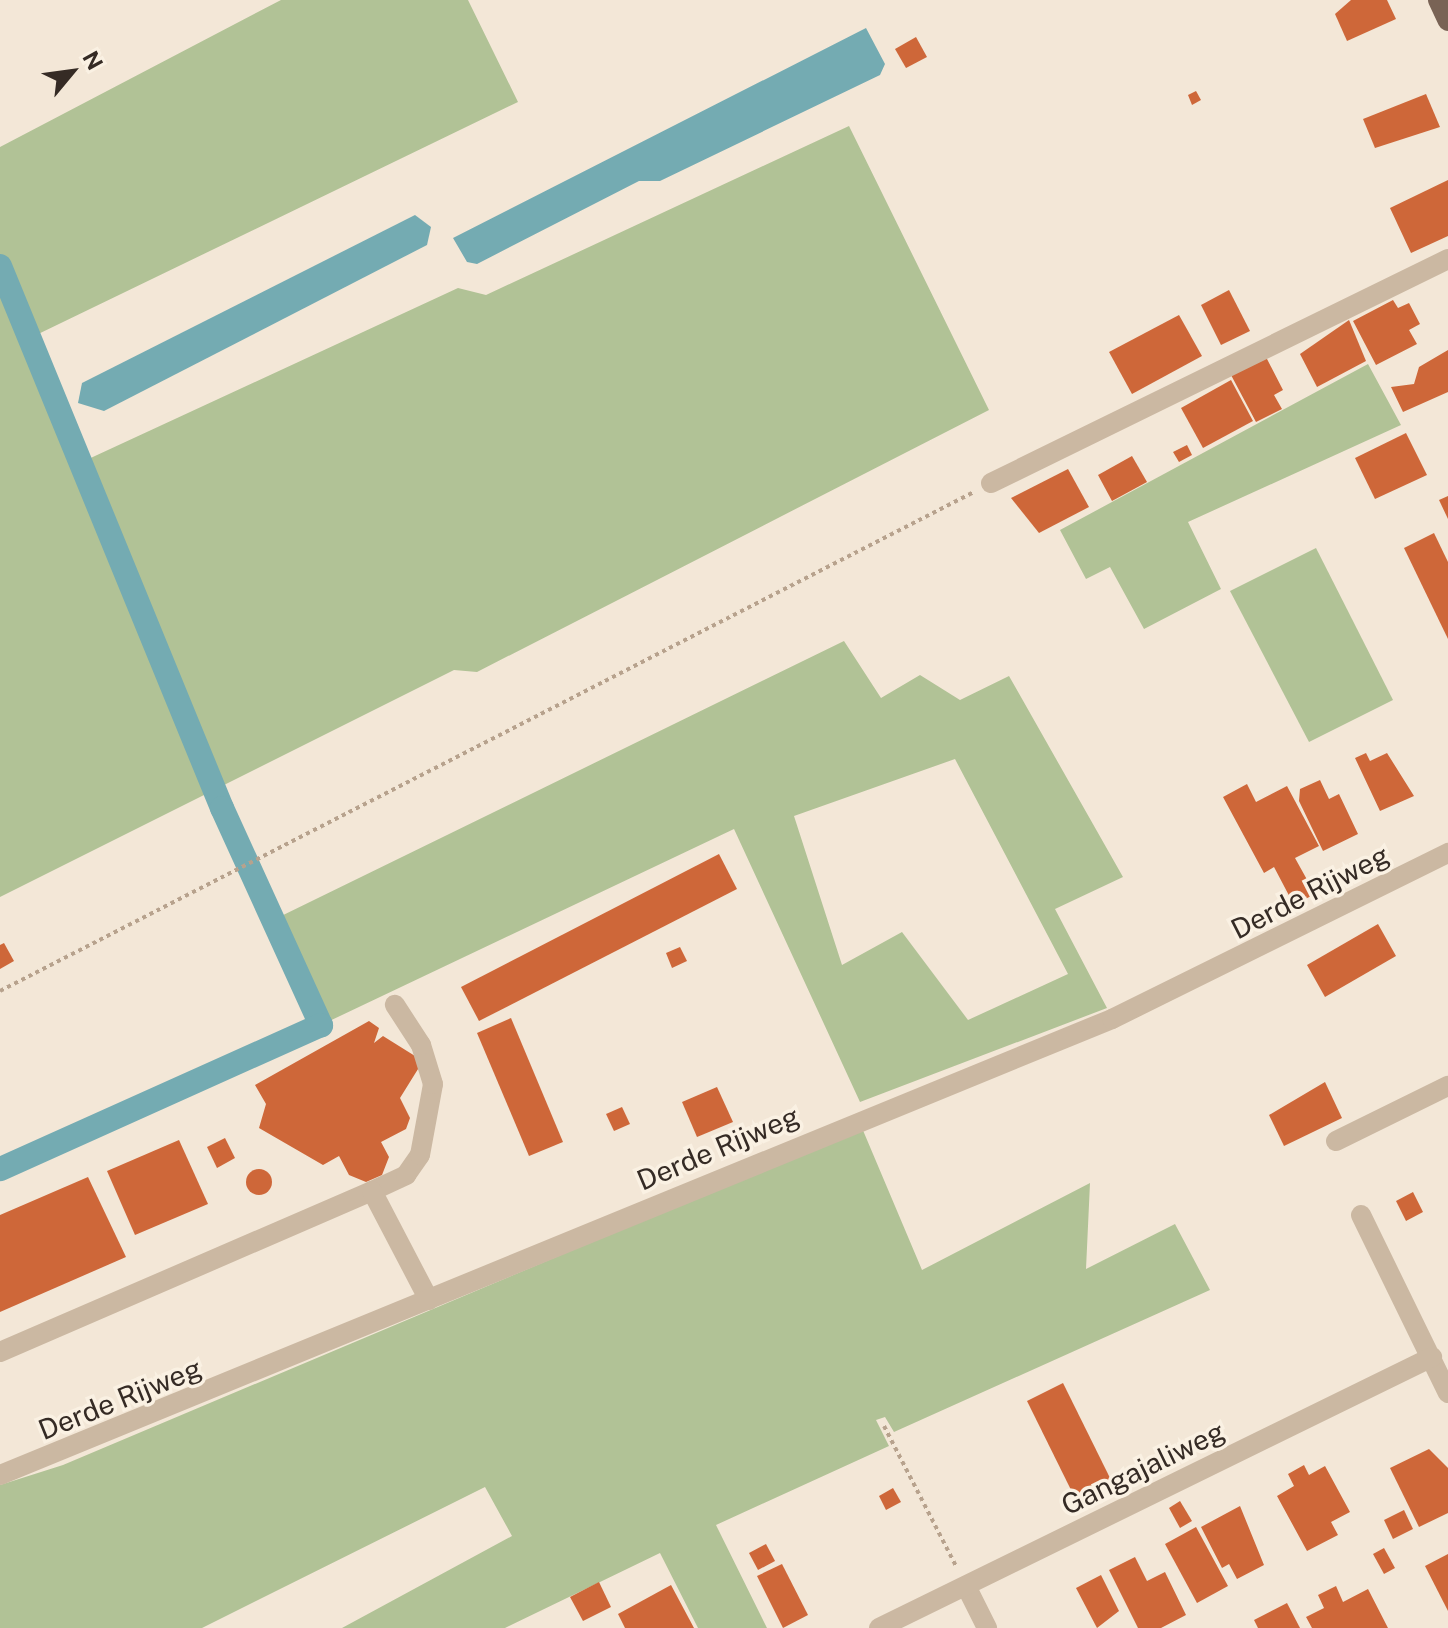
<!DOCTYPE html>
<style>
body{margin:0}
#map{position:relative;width:1448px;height:1628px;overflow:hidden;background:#f3e7d7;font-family:"Public Sans",sans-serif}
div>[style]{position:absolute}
.green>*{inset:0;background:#b1c296}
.water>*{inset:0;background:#74abb2}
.canal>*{height:24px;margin:-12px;padding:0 12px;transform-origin:12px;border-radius:12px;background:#74abb2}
.building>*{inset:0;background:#ce6739}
.round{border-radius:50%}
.path>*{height:4px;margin-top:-2px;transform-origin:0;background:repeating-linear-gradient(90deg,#b7a28d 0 4px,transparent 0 8px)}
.minor>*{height:20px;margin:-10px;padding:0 10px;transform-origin:10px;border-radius:10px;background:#cbb8a2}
.major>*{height:20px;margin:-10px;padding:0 10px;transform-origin:10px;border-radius:10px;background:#796355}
span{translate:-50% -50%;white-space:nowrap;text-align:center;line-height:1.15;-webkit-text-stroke:7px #faf1e3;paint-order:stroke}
.street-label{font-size:28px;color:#352b25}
.north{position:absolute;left:32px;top:32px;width:80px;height:80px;-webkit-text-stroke:6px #faf1e3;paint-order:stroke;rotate:61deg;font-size:22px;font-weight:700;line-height:32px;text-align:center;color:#352b25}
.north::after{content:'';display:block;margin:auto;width:28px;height:36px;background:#352b25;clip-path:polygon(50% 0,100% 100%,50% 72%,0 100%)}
</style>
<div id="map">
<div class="green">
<div style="clip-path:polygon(281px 0,468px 0,518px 102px,30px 338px,82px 462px,458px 288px,486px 295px,849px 126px,989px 410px,477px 672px,454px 670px,0 897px,0 147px)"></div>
<div style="clip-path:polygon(1368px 364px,1401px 425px,1188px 522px,1221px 589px,1144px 629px,1110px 567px,1086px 579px,1060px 530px)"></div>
<div style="clip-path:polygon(1316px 548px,1393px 700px,1309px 742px,1230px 591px)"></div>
<div style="clip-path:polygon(evenodd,844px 641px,881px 698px,920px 675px,960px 700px,1009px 676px,1123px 877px,1055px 909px,1107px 1008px,860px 1102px,734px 829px,321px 1025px,273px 920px,844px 641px,955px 759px,1068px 974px,968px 1020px,902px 932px,842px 965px,794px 816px,955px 759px)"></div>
<div style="clip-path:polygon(862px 1128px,922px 1270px,1090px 1183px,1086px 1269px,1175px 1224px,1210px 1290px,894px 1432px,885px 1417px,876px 1420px,889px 1446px,716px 1525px,767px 1628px,698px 1628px,660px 1553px,505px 1628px,342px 1628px,512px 1536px,485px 1487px,202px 1628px,0 1628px,0 1485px,63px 1465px)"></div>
</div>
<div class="water">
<div style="clip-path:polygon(866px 28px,885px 64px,880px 75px,660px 181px,639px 181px,477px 264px,467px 262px,453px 238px)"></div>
<div style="clip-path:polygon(415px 215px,431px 227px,427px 245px,104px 411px,78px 403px,82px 383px)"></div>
</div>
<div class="canal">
<div style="left:0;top:266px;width:586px;rotate:67.73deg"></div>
<div style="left:222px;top:808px;width:239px;rotate:65.5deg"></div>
<div style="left:321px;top:1025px;width:352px;rotate:155.8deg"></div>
</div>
<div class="building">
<div style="clip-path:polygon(1351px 0,1387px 0,1396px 19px,1347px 41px,1335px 14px)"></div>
<div style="clip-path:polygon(916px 37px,927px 57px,906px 68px,895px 49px)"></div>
<div style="clip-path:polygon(1196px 91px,1201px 100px,1192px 105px,1188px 95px)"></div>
<div style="clip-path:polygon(1426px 94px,1440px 127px,1375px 148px,1363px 119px)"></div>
<div style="clip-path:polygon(1448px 180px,1448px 236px,1411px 253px,1390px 208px)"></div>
<div style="clip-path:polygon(1229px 290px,1250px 331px,1221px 345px,1201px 305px)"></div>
<div style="clip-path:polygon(1393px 300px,1398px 308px,1409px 303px,1420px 324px,1409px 330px,1417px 344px,1376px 365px,1353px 321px)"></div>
<div style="clip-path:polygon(1179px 315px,1202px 356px,1132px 394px,1109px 352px)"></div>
<div style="clip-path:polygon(1349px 320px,1366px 361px,1317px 387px,1300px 354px)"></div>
<div style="clip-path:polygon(1448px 350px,1448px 392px,1403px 412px,1391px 387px,1414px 384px,1419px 367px)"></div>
<div style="clip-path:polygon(1266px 357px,1283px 390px,1274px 395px,1282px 409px,1256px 422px,1231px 375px)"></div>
<div style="clip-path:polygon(1231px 380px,1253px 421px,1203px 448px,1181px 408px)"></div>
<div style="clip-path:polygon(1406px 433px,1427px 475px,1375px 499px,1355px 458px)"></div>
<div style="clip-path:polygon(1187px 445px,1192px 455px,1179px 462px,1173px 452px)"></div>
<div style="clip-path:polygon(1132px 456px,1147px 482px,1112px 501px,1098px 475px)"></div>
<div style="clip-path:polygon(1068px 469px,1089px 507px,1039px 533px,1011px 498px)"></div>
<div style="clip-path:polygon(1448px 496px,1448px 519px,1439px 500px)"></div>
<div style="clip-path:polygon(1434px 533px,1448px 562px,1448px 639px,1404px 548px)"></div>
<div style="clip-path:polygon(1366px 753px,1370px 761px,1387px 753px,1414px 796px,1380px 811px,1355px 758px)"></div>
<div style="clip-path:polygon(1320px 780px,1329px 799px,1339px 794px,1358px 834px,1323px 851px,1299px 801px,1300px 789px)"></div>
<div style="clip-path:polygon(1247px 784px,1256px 802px,1287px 786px,1319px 846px,1295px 858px,1315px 894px,1294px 905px,1274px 867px,1264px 873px,1223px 797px)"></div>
<div style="clip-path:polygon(719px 854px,737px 889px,479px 1021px,461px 987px)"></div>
<div style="clip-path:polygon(1378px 924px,1396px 956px,1325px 997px,1307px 965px)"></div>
<div style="clip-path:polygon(4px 943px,14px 961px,0 969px,0 945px)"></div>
<div style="clip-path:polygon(680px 947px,687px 961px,672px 968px,666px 953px)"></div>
<div style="clip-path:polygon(511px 1018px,563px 1142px,529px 1156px,477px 1033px)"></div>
<div style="clip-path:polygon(369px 1021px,379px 1028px,374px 1043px,383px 1036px,423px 1061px,400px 1098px,410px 1118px,406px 1129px,381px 1142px,389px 1157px,382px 1175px,366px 1182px,349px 1175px,339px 1156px,323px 1165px,259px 1128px,266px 1104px,255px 1085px)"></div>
<div style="clip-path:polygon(1325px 1082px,1342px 1118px,1284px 1146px,1269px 1115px)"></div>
<div style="clip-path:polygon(717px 1087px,733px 1122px,697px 1137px,682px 1102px)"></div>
<div style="clip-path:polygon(622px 1107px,630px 1124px,614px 1131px,606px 1114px)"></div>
<div style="clip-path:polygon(225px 1138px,235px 1158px,217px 1168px,207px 1147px)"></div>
<div style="clip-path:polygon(179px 1140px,208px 1204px,135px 1235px,107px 1171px)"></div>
<div class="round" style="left:246px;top:1169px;width:26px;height:26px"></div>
<div style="clip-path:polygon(88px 1177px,126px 1257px,0 1312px,0 1215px)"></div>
<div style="clip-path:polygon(1413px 1192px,1423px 1212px,1406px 1221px,1396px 1201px)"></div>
<div style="clip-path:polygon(1063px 1383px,1111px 1480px,1075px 1498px,1027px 1401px)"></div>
<div style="clip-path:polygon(1429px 1449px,1448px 1468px,1448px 1513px,1419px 1527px,1390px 1468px)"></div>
<div style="clip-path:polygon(1304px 1465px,1309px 1475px,1325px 1466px,1350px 1512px,1331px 1522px,1338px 1535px,1307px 1551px,1277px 1496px,1294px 1486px,1288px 1474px)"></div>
<div style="clip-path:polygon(893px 1488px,901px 1502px,886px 1510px,879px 1496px)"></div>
<div style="clip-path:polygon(1180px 1501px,1192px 1521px,1180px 1528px,1169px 1508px)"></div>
<div style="clip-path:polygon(1240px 1506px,1264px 1565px,1237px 1579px,1229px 1564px,1222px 1568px,1201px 1527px)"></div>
<div style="clip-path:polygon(1404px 1510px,1413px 1529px,1393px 1539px,1384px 1520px)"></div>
<div style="clip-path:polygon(1196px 1527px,1228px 1586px,1197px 1603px,1165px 1544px)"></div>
<div style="clip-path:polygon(766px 1544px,775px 1561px,758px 1570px,749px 1553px)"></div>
<div style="clip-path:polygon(1384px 1548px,1395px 1568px,1384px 1574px,1373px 1554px)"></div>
<div style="clip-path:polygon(1448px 1554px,1448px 1611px,1425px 1566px)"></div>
<div style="clip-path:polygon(1135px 1557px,1147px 1581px,1165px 1572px,1186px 1615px,1161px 1628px,1138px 1628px,1109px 1570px)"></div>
<div style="clip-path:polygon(782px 1564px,808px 1615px,783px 1628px,757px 1576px)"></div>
<div style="clip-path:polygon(1101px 1575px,1119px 1611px,1097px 1628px,1076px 1588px)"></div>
<div style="clip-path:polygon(599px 1582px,611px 1607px,583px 1621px,570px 1597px)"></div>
<div style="clip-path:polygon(671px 1585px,694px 1628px,625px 1628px,618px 1614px)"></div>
<div style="clip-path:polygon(1336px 1586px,1343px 1602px,1368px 1589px,1388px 1628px,1312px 1628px,1306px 1617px,1324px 1608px,1318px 1595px)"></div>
<div style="clip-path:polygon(1287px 1603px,1300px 1628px,1258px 1628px,1254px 1620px)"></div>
</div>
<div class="path">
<div style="left:0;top:991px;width:1094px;rotate:-27.13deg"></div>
<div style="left:884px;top:1426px;width:157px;rotate:62.8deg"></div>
</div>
<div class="minor">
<div style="left:991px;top:483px;width:509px;rotate:-26.11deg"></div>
<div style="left:1336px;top:1141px;width:125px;rotate:-26.2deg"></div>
<div style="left:372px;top:1191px;width:38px;rotate:-25deg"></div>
<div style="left:406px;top:1175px;width:24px;rotate:-55deg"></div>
<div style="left:420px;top:1155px;width:72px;rotate:-79.6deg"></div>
<div style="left:433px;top:1084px;width:41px;rotate:-107.1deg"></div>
<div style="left:421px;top:1045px;width:48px;rotate:-123deg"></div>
<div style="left:1361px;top:1215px;width:198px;rotate:64deg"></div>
<div style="left:0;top:1352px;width:405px;rotate:-23.4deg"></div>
<div style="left:372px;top:1191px;width:123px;rotate:62.4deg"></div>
<div style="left:0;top:1475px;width:1202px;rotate:-22.3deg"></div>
<div style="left:1112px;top:1019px;width:375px;rotate:-26.3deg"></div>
<div style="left:966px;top:1586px;width:47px;rotate:63.4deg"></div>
<div style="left:879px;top:1628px;width:616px;rotate:-26.11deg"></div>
</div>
<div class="major">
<div style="left:1438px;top:0;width:23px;rotate:65deg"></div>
</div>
<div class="street-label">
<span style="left:1310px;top:892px;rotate:-27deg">Derde Rijweg</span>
<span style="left:718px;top:1148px;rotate:-23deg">Derde Rijweg</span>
<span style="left:120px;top:1399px;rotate:-22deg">Derde Rijweg</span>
<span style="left:1143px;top:1468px;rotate:-26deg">Gangajaliweg</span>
</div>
<div class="north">N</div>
</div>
